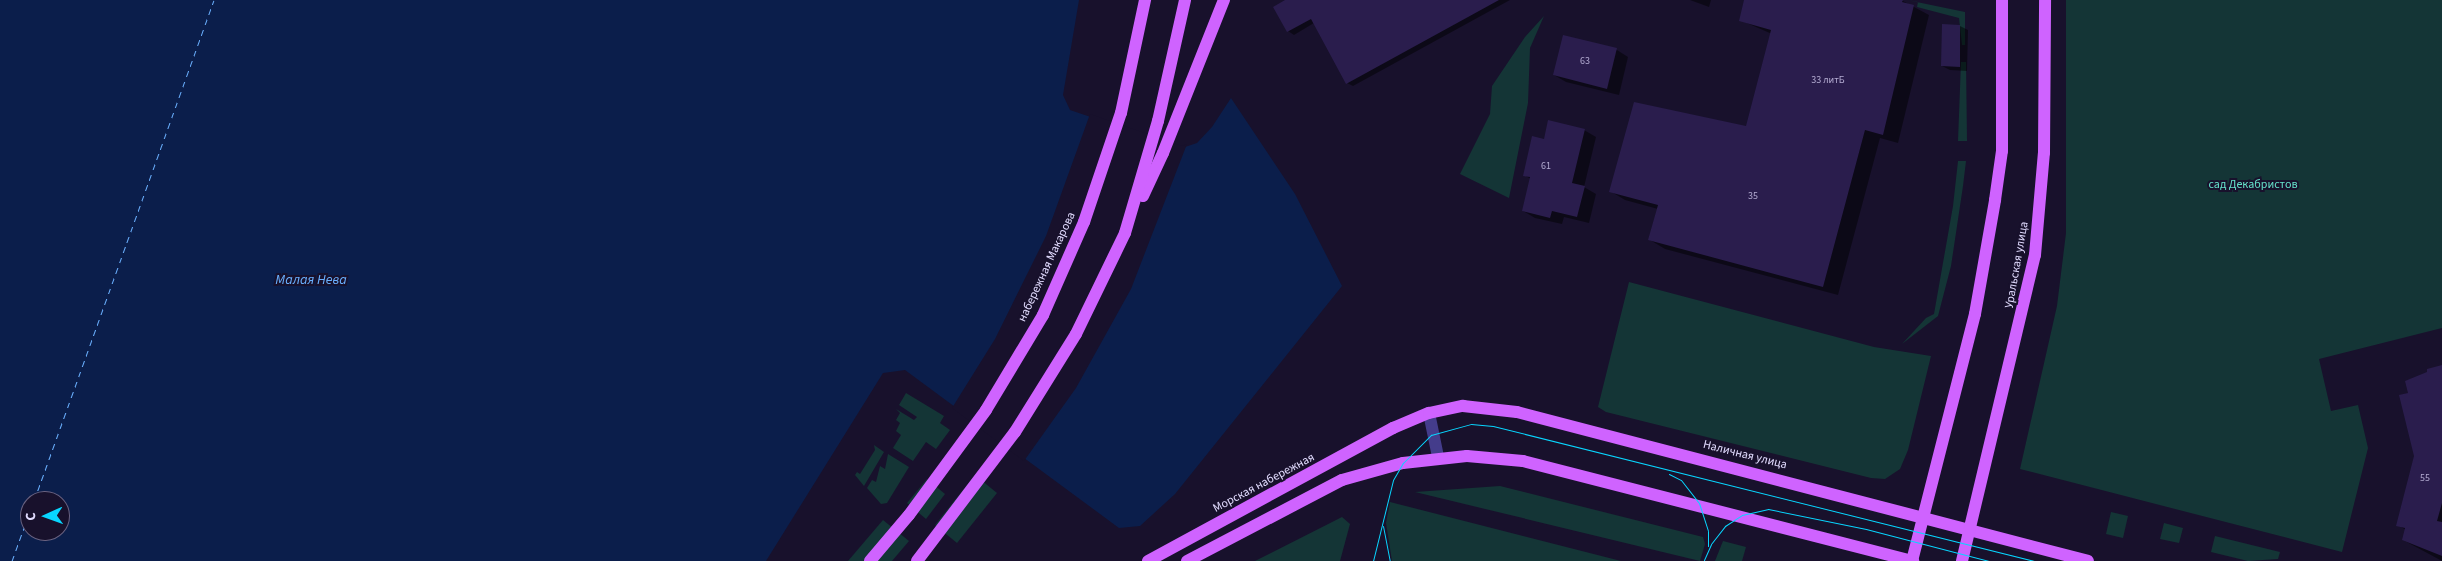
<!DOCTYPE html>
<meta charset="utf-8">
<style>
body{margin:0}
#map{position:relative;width:2442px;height:561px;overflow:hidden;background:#18112c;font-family:"Source Sans 3",sans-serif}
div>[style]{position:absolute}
.green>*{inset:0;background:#143536}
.water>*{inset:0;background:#0b1e4b}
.pier>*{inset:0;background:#18112c}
.shadow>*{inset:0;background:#0007}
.ferry>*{height:1px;margin-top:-0.5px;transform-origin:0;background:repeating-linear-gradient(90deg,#6ab0ff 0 6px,transparent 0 11px)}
.building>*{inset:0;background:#2a1d4d}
.minor>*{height:12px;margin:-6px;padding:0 6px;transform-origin:6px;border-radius:6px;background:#443c8b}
.major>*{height:12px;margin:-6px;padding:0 6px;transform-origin:6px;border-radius:6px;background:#cf63ff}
.tram>*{height:1px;margin:-0.5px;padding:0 0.5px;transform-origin:0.5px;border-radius:0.5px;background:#08d6ff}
span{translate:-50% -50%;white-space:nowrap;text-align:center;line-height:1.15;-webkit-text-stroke:4px #18112c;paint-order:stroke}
.number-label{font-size:10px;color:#b4acd2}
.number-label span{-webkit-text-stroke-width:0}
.park-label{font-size:12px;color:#65e2cb}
.street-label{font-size:12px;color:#e2dcff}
.water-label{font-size:14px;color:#6ab0ff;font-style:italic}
.north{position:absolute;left:20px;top:491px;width:50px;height:50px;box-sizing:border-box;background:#18112c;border:1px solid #696280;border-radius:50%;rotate:268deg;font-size:14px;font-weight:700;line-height:20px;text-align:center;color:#e2dcff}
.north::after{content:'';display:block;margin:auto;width:18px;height:22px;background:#08d6ff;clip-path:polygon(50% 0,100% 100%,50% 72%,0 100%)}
</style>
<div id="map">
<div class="green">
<div style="clip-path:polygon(1907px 0,1965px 12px,1965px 45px,1962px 45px,1959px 18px,1917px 7px,1918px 2px)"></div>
<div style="clip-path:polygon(2066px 0,2442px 0,2442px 328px,2319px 359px,2331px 411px,2358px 405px,2368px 448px,2342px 552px,2020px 469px,2057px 306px,2066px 233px)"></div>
<div style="clip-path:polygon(1544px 16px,1530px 48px,1528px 103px,1509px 198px,1460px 174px,1490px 114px,1492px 86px,1525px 37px)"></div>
<div style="clip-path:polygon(1961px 62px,1966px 62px,1967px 141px,1958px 141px)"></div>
<div style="clip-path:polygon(1958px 161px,1966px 161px,1963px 186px,1951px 266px,1938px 316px,1902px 344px,1926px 318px,1934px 314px,1953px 206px)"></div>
<div style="clip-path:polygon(1629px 282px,1874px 347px,1931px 356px,1908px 450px,1900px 469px,1885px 479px,1871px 478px,1606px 412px,1598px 407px)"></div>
<div style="clip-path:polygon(906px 393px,944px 416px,940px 423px,950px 430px,936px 449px,926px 442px,913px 461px,893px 448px,901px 435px,896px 431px,900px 423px,896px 420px,900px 413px,896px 409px,914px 420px,917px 417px,899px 405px)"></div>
<div style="clip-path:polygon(874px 445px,884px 452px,864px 486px,855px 475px,857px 472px,860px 474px,875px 450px)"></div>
<div style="clip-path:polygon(888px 454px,909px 467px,887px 503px,881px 504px,867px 488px,872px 480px,876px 482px,880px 466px,885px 469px)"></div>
<div style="clip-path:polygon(975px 475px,997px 493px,957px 543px,935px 525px)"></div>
<div style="clip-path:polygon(927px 479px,945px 494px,926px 519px,907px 503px)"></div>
<div style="clip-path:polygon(1500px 486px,1703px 537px,1705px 544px,1700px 561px,1415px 492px)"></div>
<div style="clip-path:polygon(1390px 502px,1621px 561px,1392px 561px,1386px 523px)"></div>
<div style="clip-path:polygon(2111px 512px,2128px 516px,2123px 538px,2106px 534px)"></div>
<div style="clip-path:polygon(1342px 517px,1350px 524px,1340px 561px,1255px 561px)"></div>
<div style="clip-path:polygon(883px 520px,909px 541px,892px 561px,848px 561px)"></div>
<div style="clip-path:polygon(2164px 523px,2183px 528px,2179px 543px,2160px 539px)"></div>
<div style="clip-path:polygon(2215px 536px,2280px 552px,2278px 559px,2248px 561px,2211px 552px)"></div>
<div style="clip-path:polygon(1723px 541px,1746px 547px,1742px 561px,1715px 561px)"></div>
</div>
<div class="water">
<div style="clip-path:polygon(evenodd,0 0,1079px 0,1063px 95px,1070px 110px,1182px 148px,1197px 143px,1212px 127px,1231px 98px,1295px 194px,1342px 286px,1175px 494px,1140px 526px,1119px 528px,905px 370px,883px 373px,766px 561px,0 561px,0 0,30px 501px,60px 501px,60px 531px,30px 531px,30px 501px)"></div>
</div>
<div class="pier">
<div style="clip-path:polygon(1090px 114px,1182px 146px,1187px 144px,1131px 289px,1076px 388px,1024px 461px,952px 408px,995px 339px,1046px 236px)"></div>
</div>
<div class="shadow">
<div style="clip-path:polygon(1288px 0,1510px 0,1353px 86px,1347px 83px,1314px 23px,1294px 35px,1288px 31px)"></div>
<div style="clip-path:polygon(1690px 0,1711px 0,1709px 7px)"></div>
<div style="clip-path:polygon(1746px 0,1901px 0,1929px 15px,1898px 143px,1880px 138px,1838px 295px,1665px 249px,1650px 240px,1658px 209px,1625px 200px,1610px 191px,1747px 127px,1772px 34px,1740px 20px)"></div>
<div style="clip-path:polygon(1943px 25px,1960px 26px,1968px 30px,1967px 71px,1950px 70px,1942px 66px)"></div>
<div style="clip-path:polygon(1617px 50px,1628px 57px,1619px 95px,1566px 82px,1554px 75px)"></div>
<div style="clip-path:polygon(1584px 130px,1596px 137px,1584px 187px,1596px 194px,1589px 223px,1564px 217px,1562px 224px,1535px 218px,1523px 211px,1531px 179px,1524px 175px,1545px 141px)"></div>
<div style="clip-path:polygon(2442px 367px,2442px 561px,2403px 540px,2406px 530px,2398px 525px,2415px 456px,2409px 394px)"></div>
</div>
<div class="ferry">
<div style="left:34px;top:501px;width:532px;rotate:-70.24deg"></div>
<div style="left:12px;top:561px;width:53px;rotate:-70.2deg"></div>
</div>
<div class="building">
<div style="clip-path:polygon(1285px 0,1499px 0,1346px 84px,1311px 19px,1287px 32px,1273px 7px)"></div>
<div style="clip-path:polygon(1744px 0,1903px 0,1902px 2px,1914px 5px,1883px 135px,1865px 130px,1823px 287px,1648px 240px,1658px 205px,1609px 192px,1634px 102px,1746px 126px,1771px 30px,1739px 21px)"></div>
<div style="clip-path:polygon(1942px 24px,1960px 25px,1960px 67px,1941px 66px)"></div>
<div style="clip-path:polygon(1563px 35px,1617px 48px,1607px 89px,1553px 75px)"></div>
<div style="clip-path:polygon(1548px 120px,1585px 129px,1572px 183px,1585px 186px,1577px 217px,1552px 211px,1550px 218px,1522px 211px,1530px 177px,1523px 176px,1532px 136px,1544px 139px)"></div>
<div style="clip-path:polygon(2442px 365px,2442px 503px,2437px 521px,2442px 522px,2442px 556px,2402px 540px,2405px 528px,2396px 526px,2414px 456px,2399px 395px,2408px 393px,2405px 381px,2427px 372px,2427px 369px)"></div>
</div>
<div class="minor">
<div style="left:1429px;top:413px;width:45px;rotate:78.4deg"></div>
</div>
<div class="major">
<div style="left:1143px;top:196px;width:47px;rotate:-65.1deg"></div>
<div style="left:1163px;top:153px;width:165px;rotate:-68.3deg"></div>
<div style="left:870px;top:561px;width:60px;rotate:-49.7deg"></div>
<div style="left:909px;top:515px;width:130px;rotate:-53.7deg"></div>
<div style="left:986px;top:410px;width:111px;rotate:-59deg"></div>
<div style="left:1043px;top:315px;width:102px;rotate:-66.2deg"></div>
<div style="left:1084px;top:222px;width:115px;rotate:-71.3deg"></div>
<div style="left:1121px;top:113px;width:116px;rotate:-78deg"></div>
<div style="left:917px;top:561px;width:162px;rotate:-52.8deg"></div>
<div style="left:1015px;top:432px;width:115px;rotate:-58.1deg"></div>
<div style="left:1076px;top:334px;width:112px;rotate:-64.1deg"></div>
<div style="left:1125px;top:233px;width:117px;rotate:-73.6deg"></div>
<div style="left:1158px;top:121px;width:124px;rotate:-77.4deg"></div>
<div style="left:1148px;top:561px;width:279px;rotate:-28.5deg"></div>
<div style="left:1393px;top:428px;width:39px;rotate:-23deg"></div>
<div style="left:1429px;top:413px;width:35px;rotate:-12deg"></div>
<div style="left:1463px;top:406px;width:54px;rotate:6.3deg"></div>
<div style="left:1517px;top:412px;width:590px;rotate:14.62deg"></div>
<div style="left:1187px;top:561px;width:175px;rotate:-27.6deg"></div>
<div style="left:1342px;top:480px;width:63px;rotate:-15.6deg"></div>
<div style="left:1403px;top:463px;width:64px;rotate:-6.2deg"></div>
<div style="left:1467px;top:456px;width:56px;rotate:5.1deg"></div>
<div style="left:1523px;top:461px;width:403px;rotate:14.4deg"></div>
<div style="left:1912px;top:561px;width:255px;rotate:-75.7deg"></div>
<div style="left:1975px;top:314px;width:116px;rotate:-80deg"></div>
<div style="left:1995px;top:200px;width:49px;rotate:-81.9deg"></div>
<div style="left:2002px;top:151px;width:151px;rotate:-90deg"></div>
<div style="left:1962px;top:561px;width:315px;rotate:-76.6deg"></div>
<div style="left:2035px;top:255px;width:102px;rotate:-85deg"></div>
<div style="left:2044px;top:153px;width:153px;rotate:-89.6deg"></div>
</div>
<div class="tram">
<div style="left:1669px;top:474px;width:13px;rotate:27deg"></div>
<div style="left:1681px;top:480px;width:29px;rotate:52deg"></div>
<div style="left:1699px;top:503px;width:29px;rotate:72deg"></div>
<div style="left:1708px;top:531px;width:15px;rotate:90deg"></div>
<div style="left:1383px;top:526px;width:36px;rotate:79deg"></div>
<div style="left:1704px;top:560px;width:17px;rotate:-66deg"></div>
<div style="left:1711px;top:544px;width:23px;rotate:-52deg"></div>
<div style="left:1725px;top:526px;width:20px;rotate:-33deg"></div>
<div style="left:1742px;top:515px;width:27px;rotate:-13deg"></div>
<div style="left:1768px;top:509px;width:100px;rotate:11.5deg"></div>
<div style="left:1866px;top:529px;width:127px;rotate:14.6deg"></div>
<div style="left:1373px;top:561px;width:83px;rotate:-76.1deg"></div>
<div style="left:1393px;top:480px;width:20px;rotate:-60deg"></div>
<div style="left:1403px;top:463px;width:40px;rotate:-45deg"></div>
<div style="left:1431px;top:435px;width:41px;rotate:-15.4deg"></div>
<div style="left:1471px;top:424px;width:22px;rotate:5deg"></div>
<div style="left:1493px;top:426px;width:558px;rotate:14.01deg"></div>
</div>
<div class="number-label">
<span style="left:1585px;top:62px">63</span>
<span style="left:1828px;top:81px">33 литБ</span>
<span style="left:1546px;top:167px">61</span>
<span style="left:1753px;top:197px">35</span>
<span style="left:2425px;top:479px">55</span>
</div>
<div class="park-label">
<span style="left:2253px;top:185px">сад Декабристов</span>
</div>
<div class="street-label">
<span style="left:2017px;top:265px;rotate:-80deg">Уральская улица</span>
<span style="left:1047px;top:267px;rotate:-65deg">набережная Макарова</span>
<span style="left:1745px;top:455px;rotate:14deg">Наличная улица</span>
<span style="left:1264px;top:483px;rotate:-28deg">Морская набережная</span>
</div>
<div class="water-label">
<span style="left:311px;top:280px">Малая Нева</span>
</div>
<div class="north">С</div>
</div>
